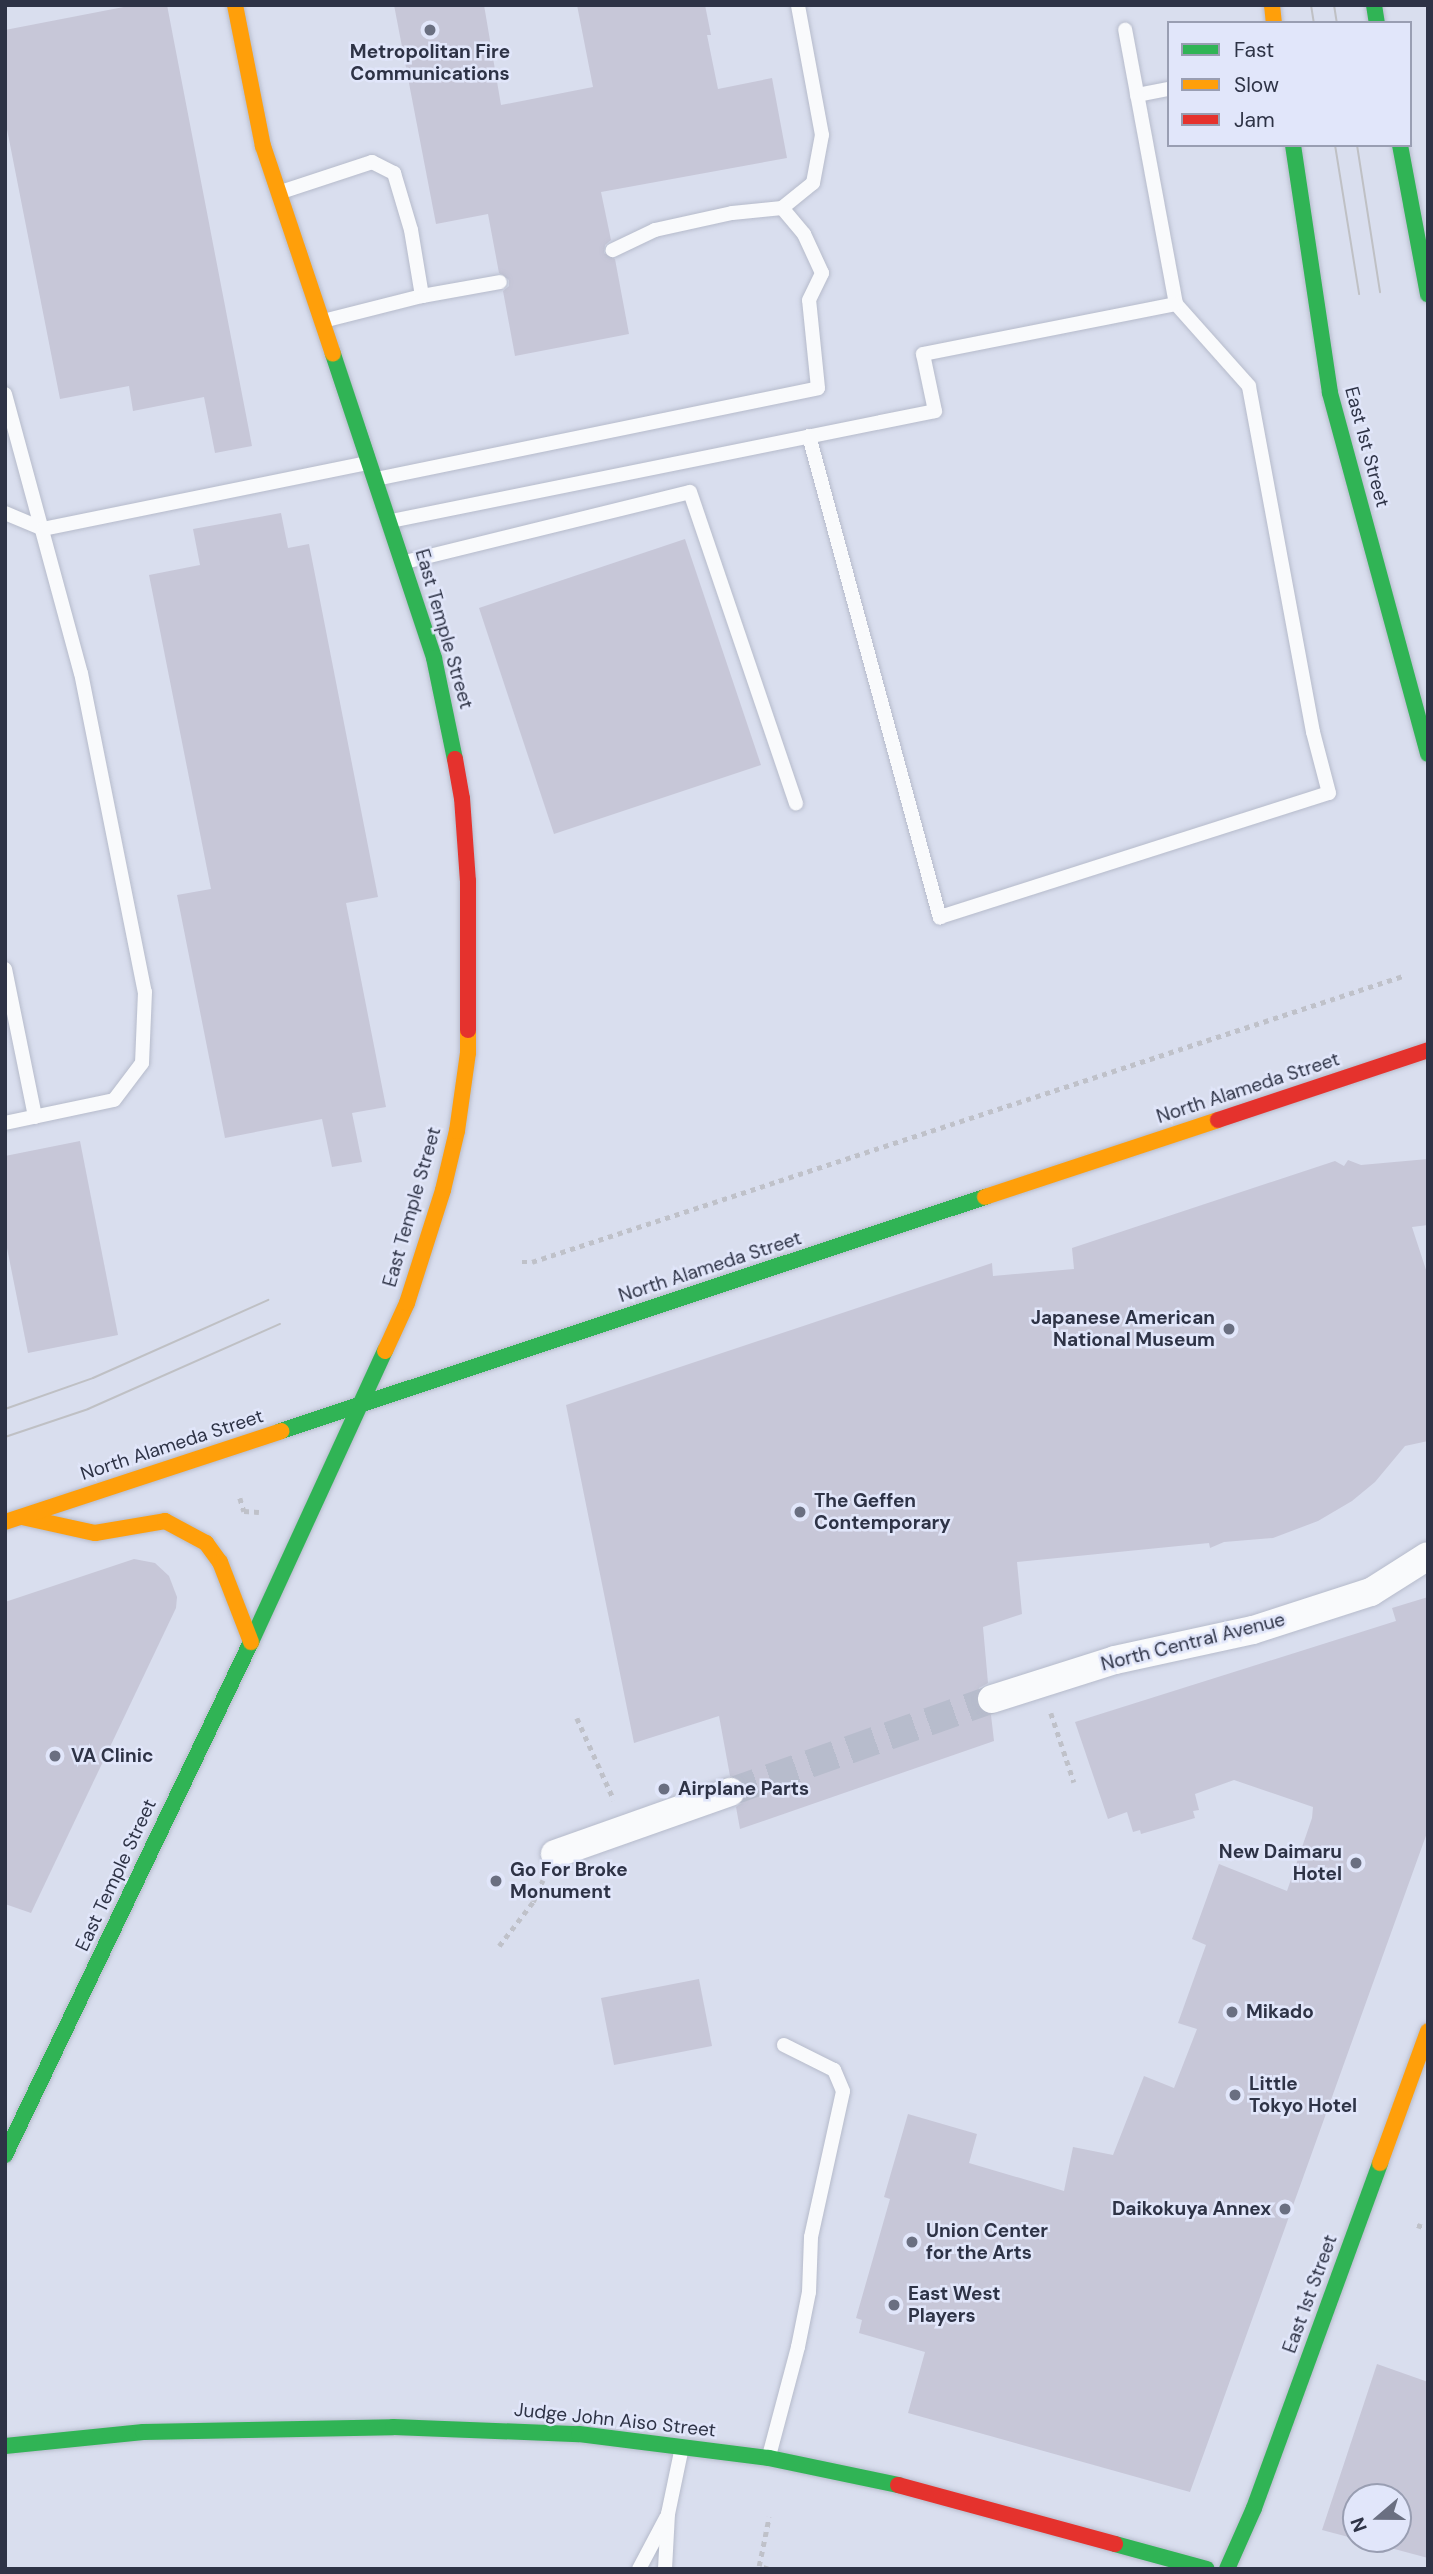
<!DOCTYPE html>
<style>
body{margin:0}
#map{position:relative;width:1433px;height:2574px;overflow:hidden;background:#d9deee;font-family:"DM Sans",sans-serif}
div>[style]{position:absolute}
.building>*{inset:0;background:#c7c7d8}
.street-tunnel>*{height:28px;margin-top:-14px;transform-origin:0;background:repeating-linear-gradient(90deg,#b7bccc 0 28px,transparent 0 42px)}
.path>*{height:4.5px;margin-top:-2.25px;transform-origin:0;background:repeating-linear-gradient(90deg,#bfc1c9 0 5px,transparent 0 10px)}
.roads{filter:drop-shadow(0 0 2px #b6bbcb) drop-shadow(0 0 2px #b6bbcb)}
.lane>*{height:14px;margin:-7px;padding:0 7px;transform-origin:7px;border-radius:7px;background:#f9fafc}
.street>*{height:28px;margin:-14px;padding:0 14px;transform-origin:14px;border-radius:14px;background:#f9fafc}
.fast>*{height:16px;margin:-8px;padding:0 8px;transform-origin:8px;border-radius:8px;background:#30b455}
.slow>*{height:16px;margin:-8px;padding:0 8px;transform-origin:8px;border-radius:8px;background:#ff9f0a}
.jam>*{height:16px;margin:-8px;padding:0 8px;transform-origin:8px;border-radius:8px;background:#e5322d}
.tram>*{height:2px;margin:-1px;padding:0 1px;transform-origin:1px;border-radius:1px;background:#bfc0c4}
.dots>*{width:19px;height:19px;translate:-50% -50%;box-sizing:border-box;border:4px solid #e1e6fa;border-radius:50%}
span{translate:-50% -50%;white-space:nowrap;text-align:center;line-height:1.15;-webkit-text-stroke:5px #e1e6fa;paint-order:stroke}
.poi-label{font-size:19px;color:#2e3346;font-weight:700}
.right{translate:-100% -50%;text-align:right}
.left{translate:0 -50%;text-align:left}
.street-label{font-size:19px;color:#2e3346}
.frame{position:absolute;inset:0;border:7px solid #2e3346;pointer-events:none}
.legend{position:absolute;left:1167px;top:21px;width:245px;height:126px;box-sizing:border-box;background:#e1e6fa;border:2px solid #999eb2;margin:0;padding:9px 12px;list-style:none;font-size:21px;color:#2e3346}
.legend li{display:flex;align-items:center;gap:14px;height:35px}
.legend b{width:35px;border:2px solid #999eb2}
.north{position:absolute;left:1342px;top:2483px;width:70px;height:70px;box-sizing:border-box;background:#e1e6fa;border:2px solid #999eb2;border-radius:50%;rotate:250deg;font-size:19px;font-weight:700;line-height:28px;text-align:center;color:#2e3346}
.north::after{content:'';display:block;margin:auto;width:24px;height:32px;background:#6a6f81;clip-path:polygon(50% 0,100% 100%,50% 72%,0 100%)}
</style>
<div id="map">
<div class="building">
<div style="clip-path:polygon(134px 5px,167px 5px,252px 446px,215px 453px,204px 397px,133px 411px,129px 386px,60px 399px,5px 119px,5px 30px)"></div>
<div style="clip-path:polygon(394px 5px,484px 5px,501px 105px,593px 87px,577px 5px,705px 5px,711px 35px,707px 35px,718px 89px,772px 78px,787px 158px,601px 192px,611px 240px,605px 245px,604px 253px,615px 259px,629px 334px,515px 356px,503px 291px,509px 286px,509px 280px,499px 273px,488px 214px,436px 224px)"></div>
<div style="clip-path:polygon(281px 513px,288px 548px,309px 544px,378px 897px,346px 903px,386px 1107px,352px 1113px,362px 1162px,332px 1167px,322px 1119px,225px 1138px,177px 895px,211px 889px,149px 575px,200px 565px,193px 529px)"></div>
<div style="clip-path:polygon(685px 539px,761px 765px,554px 834px,479px 608px)"></div>
<div style="clip-path:polygon(80px 1141px,118px 1335px,28px 1353px,5px 1238px,5px 1156px)"></div>
<div style="clip-path:polygon(1428px 1159px,1428px 1225px,1412px 1227px,1428px 1276px,1428px 1441px,1405px 1446px,1375px 1482px,1352px 1501px,1318px 1521px,1273px 1538px,1224px 1542px,1210px 1548px,1209px 1543px,1017px 1562px,1022px 1614px,983px 1627px,988px 1683px,979px 1688px,976px 1703px,981px 1712px,991px 1715px,994px 1741px,740px 1829px,736px 1807px,743px 1802px,746px 1787px,740px 1779px,730px 1776px,719px 1716px,634px 1743px,566px 1405px,992px 1263px,993px 1276px,1074px 1269px,1072px 1248px,1335px 1161px,1344px 1166px,1348px 1160px,1361px 1165px)"></div>
<div style="clip-path:polygon(134px 1559px,155px 1563px,169px 1576px,177px 1597px,176px 1608px,31px 1913px,5px 1904px,5px 1602px)"></div>
<div style="clip-path:polygon(1428px 1597px,1428px 1830px,1190px 2492px,908px 2413px,925px 2352px,859px 2333px,862px 2320px,856px 2318px,890px 2199px,884px 2197px,908px 2114px,977px 2134px,969px 2163px,1064px 2191px,1073px 2147px,1113px 2155px,1144px 2076px,1174px 2088px,1197px 2029px,1178px 2023px,1206px 1945px,1192px 1939px,1219px 1864px,1287px 1891px,1312px 1818px,1313px 1807px,1234px 1780px,1195px 1794px,1199px 1810px,1193px 1811px,1195px 1818px,1141px 1834px,1140px 1830px,1133px 1832px,1127px 1812px,1108px 1819px,1075px 1722px,1396px 1621px,1392px 1608px)"></div>
<div style="clip-path:polygon(699px 1979px,712px 2046px,614px 2065px,601px 1998px)"></div>
<div style="clip-path:polygon(1377px 2364px,1428px 2382px,1428px 2558px,1357px 2539px,1398px 2539px,1398px 2497px,1356px 2497px,1356px 2539px,1322px 2530px)"></div>
</div>
<div class="street-tunnel">
<div style="left:730px;top:1792px;width:278px;rotate:-19.5deg"></div>
</div>
<div class="path">
<div style="left:522px;top:1262px;width:10px"></div>
<div style="left:532px;top:1262px;width:917px;rotate:-18.18deg"></div>
<div style="left:240px;top:1498px;width:14px;rotate:73deg"></div>
<div style="left:244px;top:1511px;width:15px;rotate:4deg"></div>
<div style="left:1051px;top:1713px;width:73px;rotate:71.6deg"></div>
<div style="left:577px;top:1718px;width:90px;rotate:65.7deg"></div>
<div style="left:499px;top:1946px;width:56px;rotate:-52.3deg"></div>
<div style="left:533px;top:1902px;width:24px;rotate:-66deg"></div>
<div style="left:1417px;top:2225px;width:9px;rotate:18deg"></div>
<div style="left:768px;top:2569px;width:9px;rotate:-162deg"></div>
<div style="left:759px;top:2566px;width:50px;rotate:-78.5deg"></div>
</div>
<div class="roads">
<div class="lane">
<div style="left:1137px;top:95px;width:33px;rotate:-11deg"></div>
<div style="left:281px;top:192px;width:96px;rotate:-18.2deg"></div>
<div style="left:372px;top:162px;width:25px;rotate:27deg"></div>
<div style="left:394px;top:173px;width:59px;rotate:73.4deg"></div>
<div style="left:411px;top:230px;width:67px;rotate:80.5deg"></div>
<div style="left:782px;top:208px;width:40px;rotate:-39deg"></div>
<div style="left:813px;top:183px;width:49px;rotate:-79.4deg"></div>
<div style="left:822px;top:135px;width:132px;rotate:-100.5deg"></div>
<div style="left:323px;top:321px;width:102px;rotate:-14.2deg"></div>
<div style="left:422px;top:296px;width:79px;rotate:-10.2deg"></div>
<div style="left:5px;top:394px;width:289px;rotate:74.8deg"></div>
<div style="left:81px;top:673px;width:325px;rotate:78.7deg"></div>
<div style="left:145px;top:992px;width:71px;rotate:92.4deg"></div>
<div style="left:142px;top:1063px;width:46px;rotate:127.1deg"></div>
<div style="left:114px;top:1100px;width:111px;rotate:168.1deg"></div>
<div style="left:809px;top:436px;width:499px;rotate:74.8deg"></div>
<div style="left:940px;top:917px;width:408px;rotate:-17.7deg"></div>
<div style="left:1329px;top:793px;width:63px;rotate:-104.7deg"></div>
<div style="left:1313px;top:732px;width:352px;rotate:-100.5deg"></div>
<div style="left:1249px;top:386px;width:110px;rotate:-131.7deg"></div>
<div style="left:1176px;top:304px;width:279px;rotate:-100.5deg"></div>
<div style="left:376px;top:479px;width:451px;rotate:-11.6deg"></div>
<div style="left:818px;top:388px;width:88px;rotate:-95.8deg"></div>
<div style="left:809px;top:300px;width:30px;rotate:-64deg"></div>
<div style="left:822px;top:273px;width:43px;rotate:-114.8deg"></div>
<div style="left:804px;top:234px;width:34px;rotate:-130deg"></div>
<div style="left:782px;top:208px;width:50px;rotate:174.3deg"></div>
<div style="left:732px;top:213px;width:79px;rotate:167.6deg"></div>
<div style="left:655px;top:230px;width:47px;rotate:154.5deg"></div>
<div style="left:5px;top:513px;width:41px;rotate:22.8deg"></div>
<div style="left:43px;top:529px;width:332px;rotate:-11.5deg"></div>
<div style="left:391px;top:521px;width:555px;rotate:-11.43deg"></div>
<div style="left:935px;top:411px;width:58px;rotate:-101.9deg"></div>
<div style="left:923px;top:354px;width:258px;rotate:-11.2deg"></div>
<div style="left:405px;top:562px;width:293px;rotate:-13.8deg"></div>
<div style="left:690px;top:492px;width:329px;rotate:71.2deg"></div>
<div style="left:5px;top:969px;width:151px;rotate:78.5deg"></div>
<div style="left:769px;top:2456px;width:113px;rotate:-75.1deg"></div>
<div style="left:798px;top:2347px;width:56px;rotate:-78.7deg"></div>
<div style="left:809px;top:2292px;width:55px;rotate:-87.9deg"></div>
<div style="left:811px;top:2237px;width:149px;rotate:-77.6deg"></div>
<div style="left:843px;top:2091px;width:23px;rotate:-113deg"></div>
<div style="left:834px;top:2070px;width:56px;rotate:-153.4deg"></div>
<div style="left:639px;top:2569px;width:58px;rotate:-62.1deg"></div>
<div style="left:665px;top:2569px;width:55px;rotate:-86.9deg"></div>
<div style="left:668px;top:2514px;width:68px;rotate:-78.2deg"></div>
</div>
<div class="street">
<div style="left:992px;top:1699px;width:129px;rotate:-17.6deg"></div>
<div style="left:1115px;top:1660px;width:141px;rotate:-12.3deg"></div>
<div style="left:1253px;top:1630px;width:124px;rotate:-17.9deg"></div>
<div style="left:1371px;top:1592px;width:67px;rotate:-32.3deg"></div>
<div style="left:555px;top:1854px;width:186px;rotate:-19.5deg"></div>
</div>
<div class="fast">
<div style="left:1374px;top:5px;width:18px;rotate:81deg"></div>
<div style="left:1293px;top:145px;width:251px;rotate:81.5deg"></div>
<div style="left:1330px;top:393px;width:374px;rotate:74.8deg"></div>
<div style="left:1400px;top:145px;width:152px;rotate:79.4deg"></div>
<div style="left:333px;top:354px;width:320px;rotate:71.6deg"></div>
<div style="left:434px;top:658px;width:103px;rotate:78.3deg"></div>
<div style="left:281px;top:1431px;width:742px;rotate:-18.39deg"></div>
<div style="left:5px;top:2155px;width:569px;rotate:-64.38deg"></div>
<div style="left:251px;top:1642px;width:320px;rotate:-65.3deg"></div>
<div style="left:5px;top:2446px;width:139px;rotate:-5.8deg"></div>
<div style="left:143px;top:2432px;width:250px;rotate:-1.1deg"></div>
<div style="left:393px;top:2427px;width:186px;rotate:2.2deg"></div>
<div style="left:579px;top:2434px;width:192px;rotate:7.2deg"></div>
<div style="left:769px;top:2458px;width:132px;rotate:11.8deg"></div>
<div style="left:1115px;top:2544px;width:95px;rotate:15.2deg"></div>
<div style="left:1227px;top:2569px;width:67px;rotate:-66.1deg"></div>
<div style="left:1254px;top:2508px;width:367px;rotate:-69.9deg"></div>
</div>
<div class="slow">
<div style="left:235px;top:5px;width:144px;rotate:78.8deg"></div>
<div style="left:263px;top:146px;width:219px;rotate:71.4deg"></div>
<div style="left:1272px;top:5px;width:18px;rotate:84deg"></div>
<div style="left:985px;top:1197px;width:245px;rotate:-18.3deg"></div>
<div style="left:385px;top:1351px;width:53px;rotate:-65.4deg"></div>
<div style="left:407px;top:1303px;width:119px;rotate:-72.3deg"></div>
<div style="left:443px;top:1190px;width:61px;rotate:-76.7deg"></div>
<div style="left:457px;top:1131px;width:79px;rotate:-82deg"></div>
<div style="left:468px;top:1053px;width:23px;rotate:-90deg"></div>
<div style="left:22px;top:1517px;width:75px;rotate:12.4deg"></div>
<div style="left:95px;top:1533px;width:71px;rotate:-9.7deg"></div>
<div style="left:165px;top:1521px;width:47px;rotate:28.2deg"></div>
<div style="left:206px;top:1543px;width:24px;rotate:54deg"></div>
<div style="left:220px;top:1562px;width:86px;rotate:68.8deg"></div>
<div style="left:5px;top:1522px;width:291px;rotate:-18.2deg"></div>
<div style="left:1380px;top:2163px;width:140px;rotate:-70deg"></div>
</div>
<div class="jam">
<div style="left:455px;top:759px;width:40px;rotate:80deg"></div>
<div style="left:462px;top:798px;width:83px;rotate:85.9deg"></div>
<div style="left:468px;top:881px;width:149px;rotate:90deg"></div>
<div style="left:1218px;top:1120px;width:221px;rotate:-18.4deg"></div>
<div style="left:898px;top:2485px;width:225px;rotate:15.2deg"></div>
</div>
</div>
<div class="tram">
<div style="left:1311px;top:5px;width:18px;rotate:81deg"></div>
<div style="left:1334px;top:5px;width:18px;rotate:81deg"></div>
<div style="left:1335px;top:145px;width:151px;rotate:80.8deg"></div>
<div style="left:1357px;top:145px;width:149px;rotate:81.1deg"></div>
<div style="left:5px;top:1409px;width:93px;rotate:-19.4deg"></div>
<div style="left:93px;top:1378px;width:192px;rotate:-24deg"></div>
<div style="left:5px;top:1437px;width:88px;rotate:-18.6deg"></div>
<div style="left:88px;top:1409px;width:210px;rotate:-23.9deg"></div>
</div>
<div class="dots">
<div style="left:430px;top:30px;background:#6a6f81"></div>
<div style="left:1229px;top:1329px;background:#6a6f81"></div>
<div style="left:800px;top:1512px;background:#6a6f81"></div>
<div style="left:55px;top:1756px;background:#6a6f81"></div>
<div style="left:664px;top:1789px;background:#6a6f81"></div>
<div style="left:1356px;top:1863px;background:#6a6f81"></div>
<div style="left:496px;top:1881px;background:#6a6f81"></div>
<div style="left:1232px;top:2012px;background:#6a6f81"></div>
<div style="left:1235px;top:2095px;background:#6a6f81"></div>
<div style="left:1285px;top:2209px;background:#6a6f81"></div>
<div style="left:912px;top:2242px;background:#6a6f81"></div>
<div style="left:894px;top:2305px;background:#6a6f81"></div>
</div>
<div class="poi-label">
<span style="left:430px;top:63px">Metropolitan Fire<br>Communications</span>
<span class="right" style="left:1215px;top:1329px">Japanese American<br>National Museum</span>
<span class="left" style="left:814px;top:1512px">The Geffen<br>Contemporary</span>
<span class="left" style="left:71px;top:1756px">VA Clinic</span>
<span class="left" style="left:678px;top:1789px">Airplane Parts</span>
<span class="right" style="left:1342px;top:1863px">New Daimaru<br>Hotel</span>
<span class="left" style="left:510px;top:1881px">Go For Broke<br>Monument</span>
<span class="left" style="left:1246px;top:2012px">Mikado</span>
<span class="left" style="left:1249px;top:2095px">Little<br>Tokyo Hotel</span>
<span class="right" style="left:1271px;top:2209px">Daikokuya Annex</span>
<span class="left" style="left:926px;top:2242px">Union Center<br>for the Arts</span>
<span class="left" style="left:908px;top:2305px">East West<br>Players</span>
</div>
<div class="street-label">
<span style="left:1367px;top:447px;rotate:75deg">East 1st Street</span>
<span style="left:444px;top:629px;rotate:74deg">East Temple Street</span>
<span style="left:1248px;top:1088px;rotate:-18deg">North Alameda Street</span>
<span style="left:412px;top:1207px;rotate:-74deg">East Temple Street</span>
<span style="left:710px;top:1267px;rotate:-18deg">North Alameda Street</span>
<span style="left:172px;top:1445px;rotate:-18deg">North Alameda Street</span>
<span style="left:1193px;top:1642px;rotate:-14deg">North Central Avenue</span>
<span style="left:116px;top:1875px;rotate:-65deg">East Temple Street</span>
<span style="left:1310px;top:2294px;rotate:-70deg">East 1st Street</span>
<span style="left:615px;top:2420px;rotate:6deg">Judge John Aiso Street</span>
</div>
<div class="frame"></div>
<ul class="legend">
<li><b style="height:9px;background:#30b455"></b>Fast</li>
<li><b style="height:9px;background:#ff9f0a"></b>Slow</li>
<li><b style="height:9px;background:#e5322d"></b>Jam</li>
</ul>
<div class="north">N</div>
</div>
